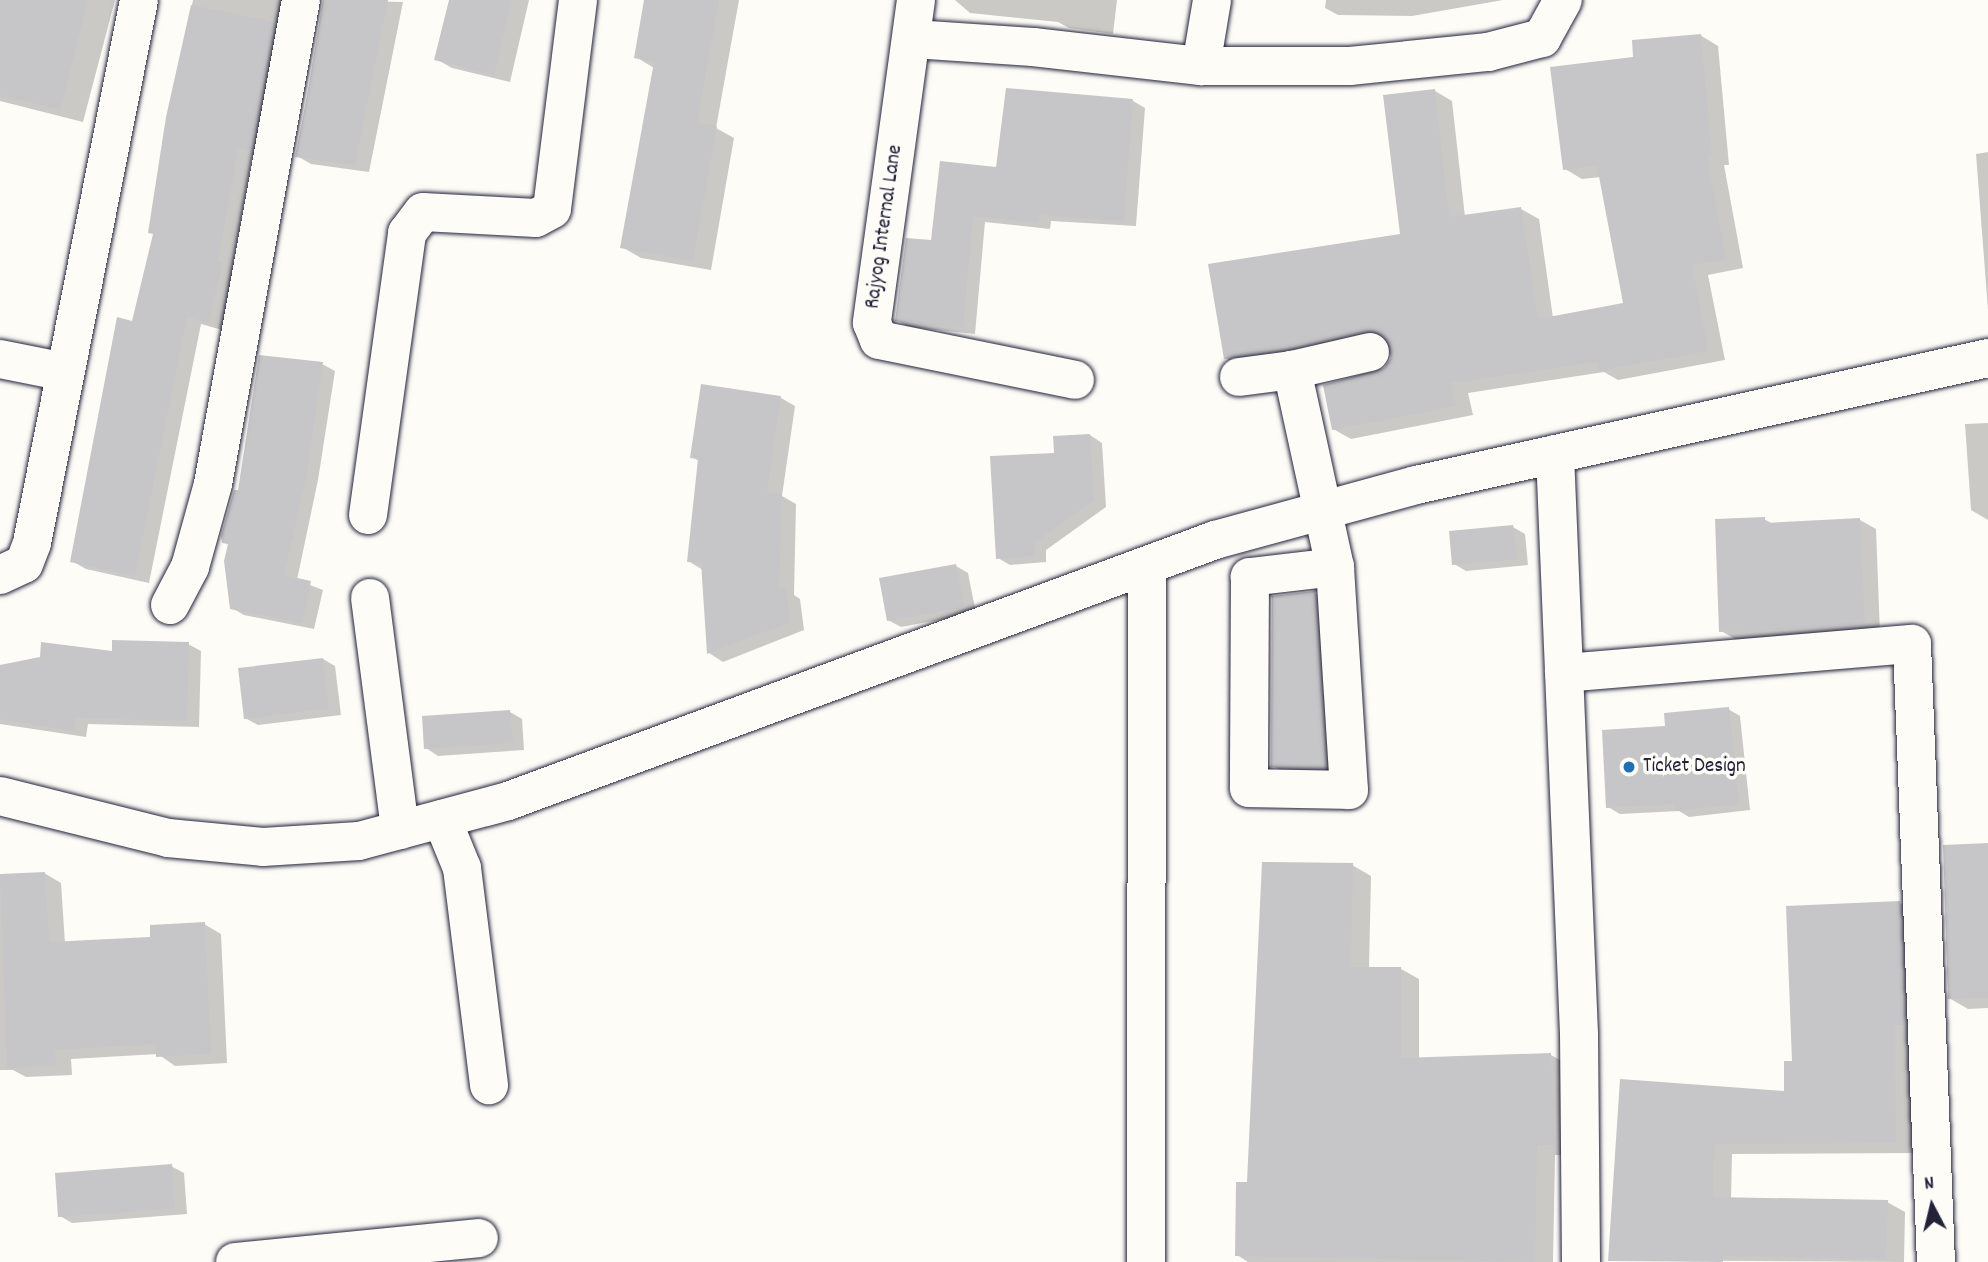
<!DOCTYPE html>
<style>
body{margin:0}
#map{position:relative;width:1988px;height:1262px;overflow:hidden;background:#fdfcf7;font-family:Dekko,sans-serif}
div>[style]{position:absolute}
.shadow>*{inset:0;background:#0003}
.building>*{inset:0;background:#c6c6c8}
.roads{filter:drop-shadow(0 0 2px #22223b) drop-shadow(0 0 2px #22223b)}
.minor>*{height:38px;margin:-19px;padding:0 19px;transform-origin:19px;border-radius:19px;background:#fdfcf7}
.dots>*{width:19px;height:19px;translate:-50% -50%;box-sizing:border-box;border:4px solid #fdfcf7;border-radius:50%}
span{translate:-50% -50%;white-space:nowrap;text-align:center;line-height:1.15;-webkit-text-stroke:7px #fdfcf7;paint-order:stroke}
.street-label{font-size:21px;color:#22223b}
.poi-label{font-size:21px;color:#22223b}
.left{translate:0 -50%;text-align:left}
.north{position:absolute;left:1897px;top:1171px;width:70px;height:70px;-webkit-text-stroke:5px #fdfcf7;paint-order:stroke;rotate:353deg;font-size:19px;font-weight:700;line-height:28px;text-align:center;color:#22223b}
.north::after{content:'';display:block;margin:auto;width:24px;height:32px;background:#22223b;clip-path:polygon(50% 0,100% 100%,50% 72%,0 100%)}
</style>
<div id="map">
<div class="shadow">
<div style="clip-path:polygon(0 0,115px 0,83px 122px,0 101px)"></div>
<div style="clip-path:polygon(193px 0,297px 0,265px 158px,252px 156px,232px 270px,237px 273px,222px 330px,201px 324px,149px 583px,86px 569px,72px 561px,155px 235px,150px 232px,167px 117px)"></div>
<div style="clip-path:polygon(323px 0,403px 2px,369px 172px,311px 164px,297px 156px)"></div>
<div style="clip-path:polygon(451px 0,529px 0,510px 82px,452px 68px,436px 59px)"></div>
<div style="clip-path:polygon(646px 0,739px 0,716px 128px,734px 138px,711px 270px,641px 258px,622px 247px,654px 68px,636px 57px)"></div>
<div style="clip-path:polygon(955px 0,1117px 0,1113px 34px,1069px 28px,1058px 22px,970px 13px)"></div>
<div style="clip-path:polygon(1326px 0,1503px 0,1412px 16px,1338px 15px,1325px 8px)"></div>
<div style="clip-path:polygon(1700px 35px,1718px 46px,1729px 165px,1724px 165px,1743px 268px,1708px 275px,1725px 360px,1618px 380px,1604px 372px,1468px 393px,1473px 415px,1351px 439px,1333px 429px,1393px 358px,1388px 341px,1243px 368px,1225px 358px,1401px 235px,1435px 91px,1452px 101px,1465px 217px,1521px 209px,1539px 219px,1553px 318px,1625px 304px,1601px 177px,1582px 179px,1565px 169px,1635px 58px)"></div>
<div style="clip-path:polygon(1008px 90px,1133px 101px,1145px 108px,1136px 226px,1051px 221px,1050px 229px,985px 222px,975px 334px,909px 327px,897px 320px,932px 242px,997px 169px)"></div>
<div style="clip-path:polygon(1988px 152px,1988px 310px,1976px 154px)"></div>
<div style="clip-path:polygon(322px 364px,335px 371px,318px 480px,297px 580px,323px 590px,314px 629px,244px 615px,232px 608px,229px 545px,224px 542px,239px 493px)"></div>
<div style="clip-path:polygon(781px 398px,795px 406px,782px 496px,796px 504px,794px 595px,800px 599px,804px 630px,723px 662px,709px 653px,703px 570px,688px 561px,699px 461px,692px 457px)"></div>
<div style="clip-path:polygon(1988px 423px,1988px 520px,1971px 510px,1965px 424px)"></div>
<div style="clip-path:polygon(1090px 435px,1102px 443px,1106px 507px,1046px 550px,1046px 562px,1010px 565px,998px 558px,1056px 454px)"></div>
<div style="clip-path:polygon(1764px 519px,1773px 524px,1860px 520px,1876px 529px,1880px 634px,1737px 640px,1721px 631px)"></div>
<div style="clip-path:polygon(1513px 527px,1525px 534px,1528px 565px,1466px 571px,1454px 564px)"></div>
<div style="clip-path:polygon(956px 566px,968px 573px,976px 613px,901px 627px,888px 620px)"></div>
<div style="clip-path:polygon(1314px 593px,1333px 604px,1343px 777px,1291px 776px,1273px 766px)"></div>
<div style="clip-path:polygon(188px 644px,201px 651px,199px 727px,88px 724px,86px 737px,0 724px,0 667px)"></div>
<div style="clip-path:polygon(323px 659px,335px 666px,341px 715px,258px 725px,245px 718px)"></div>
<div style="clip-path:polygon(1728px 709px,1740px 716px,1750px 810px,1689px 817px,1679px 811px,1620px 814px,1608px 807px,1667px 727px)"></div>
<div style="clip-path:polygon(510px 712px,522px 719px,524px 750px,438px 756px,426px 748px)"></div>
<div style="clip-path:polygon(1988px 845px,1988px 1008px,1968px 1009px,1949px 998px)"></div>
<div style="clip-path:polygon(1352px 865px,1371px 876px,1369px 969px,1401px 969px,1419px 979px,1419px 1059px,1551px 1055px,1569px 1065px,1572px 1155px,1555px 1155px,1553px 1262px,1248px 1262px,1237px 1255px,1249px 1184px)"></div>
<div style="clip-path:polygon(44px 873px,61px 883px,65px 943px,152px 938px,204px 924px,221px 934px,227px 1063px,175px 1066px,158px 1054px,71px 1059px,72px 1075px,26px 1077px,13px 1070px,0 1070px,0 876px)"></div>
<div style="clip-path:polygon(1900px 903px,1918px 914px,1914px 1153px,1732px 1154px,1731px 1199px,1887px 1202px,1905px 1212px,1904px 1262px,1610px 1260px,1621px 1081px,1786px 1092px,1794px 1063px)"></div>
<div style="clip-path:polygon(171px 1166px,184px 1173px,187px 1214px,72px 1223px,60px 1216px)"></div>
</div>
<div class="building">
<div style="clip-path:polygon(0 0,88px 0,60px 110px,0 95px)"></div>
<div style="clip-path:polygon(326px 0,388px 0,355px 165px,295px 157px)"></div>
<div style="clip-path:polygon(449px 0,512px 0,494px 75px,434px 60px)"></div>
<div style="clip-path:polygon(644px 0,719px 0,697px 123px,717px 126px,693px 261px,620px 248px,654px 62px,634px 58px)"></div>
<div style="clip-path:polygon(191px 5px,275px 22px,251px 151px,238px 149px,218px 261px,223px 263px,208px 323px,187px 317px,135px 576px,70px 562px,117px 317px,132px 321px,153px 234px,148px 233px,166px 117px)"></div>
<div style="clip-path:polygon(1701px 34px,1712px 155px,1707px 156px,1726px 259px,1692px 265px,1708px 351px,1599px 371px,1597px 362px,1451px 383px,1456px 406px,1332px 430px,1323px 385px,1384px 368px,1391px 358px,1385px 337px,1365px 331px,1224px 359px,1208px 264px,1400px 234px,1383px 95px,1435px 89px,1449px 217px,1521px 207px,1538px 319px,1623px 303px,1597px 166px,1563px 170px,1550px 67px,1633px 57px,1632px 40px)"></div>
<div style="clip-path:polygon(1006px 88px,1133px 99px,1124px 221px,1039px 215px,1038px 223px,973px 216px,963px 328px,895px 321px,906px 238px,931px 240px,940px 161px,996px 167px)"></div>
<div style="clip-path:polygon(259px 355px,323px 362px,307px 473px,284px 575px,311px 581px,302px 623px,230px 609px,224px 561px,228px 544px,222px 543px,221px 536px,234px 490px,238px 490px)"></div>
<div style="clip-path:polygon(701px 384px,781px 396px,767px 492px,782px 494px,779px 589px,786px 588px,790px 622px,707px 654px,701px 562px,687px 562px,698px 459px,690px 458px)"></div>
<div style="clip-path:polygon(1090px 434px,1094px 500px,1034px 543px,1035px 556px,996px 559px,990px 456px,1054px 453px,1053px 436px)"></div>
<div style="clip-path:polygon(1765px 517px,1765px 523px,1860px 518px,1865px 626px,1719px 632px,1715px 519px)"></div>
<div style="clip-path:polygon(1513px 525px,1517px 559px,1452px 565px,1449px 531px)"></div>
<div style="clip-path:polygon(956px 564px,964px 607px,887px 621px,879px 578px)"></div>
<div style="clip-path:polygon(1315px 591px,1326px 768px,1271px 767px,1272px 596px)"></div>
<div style="clip-path:polygon(112px 640px,189px 642px,187px 721px,76px 718px,74px 731px,0 719px,0 665px,40px 657px,41px 642px,112px 651px)"></div>
<div style="clip-path:polygon(323px 658px,329px 708px,244px 719px,238px 668px)"></div>
<div style="clip-path:polygon(1729px 707px,1739px 804px,1675px 811px,1674px 804px,1606px 808px,1602px 730px,1665px 726px,1664px 713px)"></div>
<div style="clip-path:polygon(510px 710px,513px 743px,424px 749px,422px 716px)"></div>
<div style="clip-path:polygon(1988px 843px,1988px 998px,1948px 999px,1943px 845px)"></div>
<div style="clip-path:polygon(1262px 862px,1353px 863px,1351px 967px,1401px 967px,1401px 1058px,1551px 1053px,1554px 1145px,1537px 1145px,1535px 1262px,1235px 1256px,1236px 1182px,1247px 1182px)"></div>
<div style="clip-path:polygon(45px 872px,49px 942px,150px 937px,150px 925px,205px 922px,211px 1054px,156px 1057px,156px 1044px,55px 1050px,56px 1066px,7px 1068px,0 874px)"></div>
<div style="clip-path:polygon(1900px 901px,1905px 1025px,1895px 1025px,1896px 1143px,1714px 1144px,1713px 1197px,1888px 1200px,1886px 1259px,1723px 1256px,1723px 1262px,1608px 1261px,1620px 1079px,1784px 1091px,1784px 1061px,1792px 1061px,1786px 906px)"></div>
<div style="clip-path:polygon(172px 1164px,175px 1208px,58px 1217px,55px 1173px)"></div>
</div>
<div class="roads">
<div class="minor">
<div style="left:916px;top:0;width:326px;rotate:97.8deg"></div>
<div style="left:872px;top:323px;width:18px;rotate:68deg"></div>
<div style="left:879px;top:340px;width:200px;rotate:11.5deg"></div>
<div style="left:913px;top:39px;width:120px;rotate:3.8deg"></div>
<div style="left:1033px;top:47px;width:169px;rotate:6.5deg"></div>
<div style="left:1201px;top:66px;width:149px"></div>
<div style="left:1350px;top:66px;width:139px;rotate:-5.8deg"></div>
<div style="left:1488px;top:52px;width:56px;rotate:-14.5deg"></div>
<div style="left:1542px;top:38px;width:43px;rotate:-61.1deg"></div>
<div style="left:1201px;top:66px;width:67px;rotate:-80.5deg"></div>
<div style="left:0;top:359px;width:66px;rotate:11.3deg"></div>
<div style="left:1239px;top:377px;width:53px;rotate:-7.5deg"></div>
<div style="left:1555px;top:454px;width:580px;rotate:87.63deg"></div>
<div style="left:1579px;top:1034px;width:228px;rotate:89.5deg"></div>
<div style="left:368px;top:515px;width:285px;rotate:-82.1deg"></div>
<div style="left:407px;top:233px;width:26px;rotate:-53deg"></div>
<div style="left:423px;top:212px;width:113px;rotate:3deg"></div>
<div style="left:536px;top:218px;width:18px;rotate:-29deg"></div>
<div style="left:552px;top:209px;width:211px;rotate:-82.9deg"></div>
<div style="left:1335px;top:567px;width:86px;rotate:173.3deg"></div>
<div style="left:1250px;top:577px;width:211px;rotate:90.3deg"></div>
<div style="left:1249px;top:788px;width:100px;rotate:1.1deg"></div>
<div style="left:1349px;top:790px;width:223px;rotate:-93.6deg"></div>
<div style="left:1335px;top:567px;width:202px;rotate:-102.3deg"></div>
<div style="left:1292px;top:370px;width:80px;rotate:-13deg"></div>
<div style="left:0;top:575px;width:26px;rotate:-25deg"></div>
<div style="left:24px;top:564px;width:22px;rotate:-69deg"></div>
<div style="left:32px;top:543px;width:553px;rotate:-78.85deg"></div>
<div style="left:370px;top:598px;width:234px;rotate:82.6deg"></div>
<div style="left:170px;top:605px;width:43px;rotate:-62.2deg"></div>
<div style="left:190px;top:567px;width:86px;rotate:-74.5deg"></div>
<div style="left:213px;top:484px;width:492px;rotate:-79.7deg"></div>
<div style="left:1564px;top:673px;width:349px;rotate:-4.8deg"></div>
<div style="left:1912px;top:644px;width:618px;rotate:87.78deg"></div>
<div style="left:0;top:796px;width:173px;rotate:14deg"></div>
<div style="left:168px;top:838px;width:95px;rotate:5.4deg"></div>
<div style="left:263px;top:847px;width:96px;rotate:-3.6deg"></div>
<div style="left:359px;top:841px;width:154px;rotate:-15deg"></div>
<div style="left:508px;top:801px;width:754px;rotate:-20.26deg"></div>
<div style="left:1215px;top:540px;width:208px;rotate:-15.3deg"></div>
<div style="left:1416px;top:485px;width:586px;rotate:-12.52deg"></div>
<div style="left:442px;top:819px;width:53px;rotate:67.8deg"></div>
<div style="left:462px;top:868px;width:219px;rotate:82.9deg"></div>
<div style="left:235px;top:1262px;width:245px;rotate:-5.6deg"></div>
<div style="left:1146px;top:1262px;width:694px;rotate:-89.92deg"></div>
</div>
</div>
<div class="dots">
<div style="left:1629px;top:767px;background:#1f6fb2"></div>
</div>
<div class="street-label">
<span style="left:885px;top:227px;rotate:-82deg">Rajyog Internal Lane</span>
</div>
<div class="poi-label">
<span class="left" style="left:1643px;top:767px">Ticket Design</span>
</div>
<div class="north">N</div>
</div>
